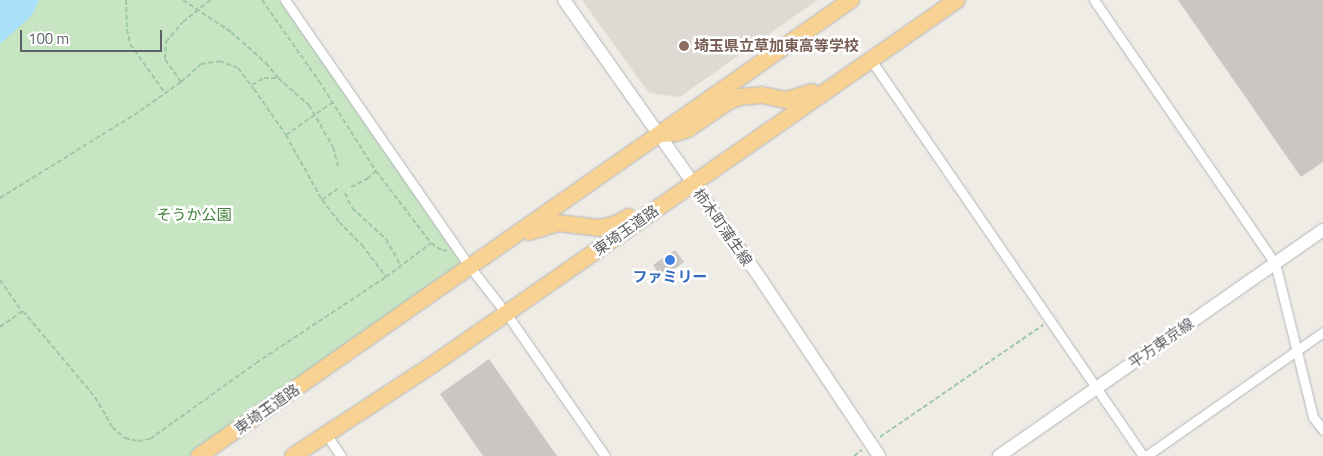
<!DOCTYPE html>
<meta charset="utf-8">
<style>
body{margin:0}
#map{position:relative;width:1323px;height:456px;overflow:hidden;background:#efebe5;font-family:"Titillium Web","Noto Sans JP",sans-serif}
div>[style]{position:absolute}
.education>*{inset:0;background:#dedad3}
.green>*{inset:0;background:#c7e5c3}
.water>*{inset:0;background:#a9e1fb}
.building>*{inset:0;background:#cac6c2}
.path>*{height:2px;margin-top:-1px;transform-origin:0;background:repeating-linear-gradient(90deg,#9ec8a4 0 5px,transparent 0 7.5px)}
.roads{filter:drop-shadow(0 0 1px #b3b6b9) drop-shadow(0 0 1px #b3b6b9)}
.street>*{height:9px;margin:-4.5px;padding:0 4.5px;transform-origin:4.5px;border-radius:4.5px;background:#fff}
.secondary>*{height:12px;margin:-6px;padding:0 6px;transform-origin:6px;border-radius:6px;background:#fff}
.highway>*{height:16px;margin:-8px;padding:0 8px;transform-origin:8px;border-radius:8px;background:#f8d293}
.dots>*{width:14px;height:14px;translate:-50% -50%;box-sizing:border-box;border:2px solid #fff;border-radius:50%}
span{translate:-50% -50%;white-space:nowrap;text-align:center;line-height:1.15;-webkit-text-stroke:5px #fff;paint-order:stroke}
.education-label{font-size:15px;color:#785e54;font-weight:700}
.left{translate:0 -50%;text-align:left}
.park-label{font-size:15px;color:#3e8138}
.street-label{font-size:15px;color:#5d6165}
.shop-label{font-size:15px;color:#366cbe;font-weight:700}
.scale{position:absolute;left:20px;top:30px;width:142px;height:22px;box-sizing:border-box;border:2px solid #5d6165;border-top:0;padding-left:6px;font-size:15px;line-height:18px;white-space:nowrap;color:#5d6165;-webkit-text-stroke:4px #fff;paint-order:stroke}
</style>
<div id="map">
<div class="education">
<div style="clip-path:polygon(582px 0,817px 0,680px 97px,649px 93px)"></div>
</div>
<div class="green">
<div style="clip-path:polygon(0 0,280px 0,465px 265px,191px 456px,0 456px)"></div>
</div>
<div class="water">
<div style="clip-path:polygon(0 0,39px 0,32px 15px,0 44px)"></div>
</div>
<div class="building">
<div style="clip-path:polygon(1178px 0,1323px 0,1323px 162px,1301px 177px)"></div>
<div style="clip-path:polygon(675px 250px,684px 262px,662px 278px,653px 265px)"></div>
<div style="clip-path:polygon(489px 359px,557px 456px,483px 456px,440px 394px)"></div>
</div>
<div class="path">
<div style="left:126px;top:0;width:29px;rotate:88deg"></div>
<div style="left:127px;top:29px;width:15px;rotate:79deg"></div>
<div style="left:130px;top:44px;width:60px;rotate:54.5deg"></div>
<div style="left:183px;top:0;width:58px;rotate:33.7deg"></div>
<div style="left:231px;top:32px;width:47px;rotate:41.5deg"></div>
<div style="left:266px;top:63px;width:19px;rotate:51deg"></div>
<div style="left:278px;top:78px;width:41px;rotate:41.1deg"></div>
<div style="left:309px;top:105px;width:48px;rotate:60.3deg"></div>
<div style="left:333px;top:147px;width:23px;rotate:75deg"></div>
<div style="left:262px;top:0;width:99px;rotate:54.9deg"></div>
<div style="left:319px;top:81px;width:107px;rotate:57.7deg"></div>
<div style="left:376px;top:171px;width:91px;rotate:52.6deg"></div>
<div style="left:183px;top:22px;width:35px;rotate:-39deg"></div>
<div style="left:181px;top:82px;width:28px;rotate:-125deg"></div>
<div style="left:165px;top:59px;width:17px;rotate:-87deg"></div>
<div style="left:166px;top:42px;width:26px;rotate:-50deg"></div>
<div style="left:252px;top:85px;width:14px;rotate:-30deg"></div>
<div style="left:264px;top:78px;width:14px"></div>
<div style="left:286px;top:135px;width:57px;rotate:-35.1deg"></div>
<div style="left:351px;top:187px;width:18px;rotate:-27deg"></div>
<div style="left:367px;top:179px;width:12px;rotate:-42deg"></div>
<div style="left:345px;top:193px;width:17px;rotate:65deg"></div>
<div style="left:352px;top:208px;width:46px;rotate:42.4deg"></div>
<div style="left:386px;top:239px;width:31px;rotate:61deg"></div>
<div style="left:0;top:198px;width:158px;rotate:-31.8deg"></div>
<div style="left:134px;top:115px;width:57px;rotate:-35.1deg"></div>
<div style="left:181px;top:82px;width:27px;rotate:-42deg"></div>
<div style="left:201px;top:64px;width:18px;rotate:-9deg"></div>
<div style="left:219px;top:61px;width:20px;rotate:20deg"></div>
<div style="left:238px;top:68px;width:26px;rotate:53deg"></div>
<div style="left:254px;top:89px;width:56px;rotate:55.2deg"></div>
<div style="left:286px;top:135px;width:74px;rotate:61deg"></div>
<div style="left:322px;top:200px;width:28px;rotate:52deg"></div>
<div style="left:339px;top:222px;width:33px;rotate:45deg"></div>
<div style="left:362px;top:245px;width:40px;rotate:53deg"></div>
<div style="left:322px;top:200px;width:19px;rotate:-36deg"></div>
<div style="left:0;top:280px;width:38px;rotate:55deg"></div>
<div style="left:0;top:327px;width:28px;rotate:-35deg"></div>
<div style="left:23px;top:311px;width:112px;rotate:50.1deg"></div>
<div style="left:95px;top:397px;width:34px;rotate:60deg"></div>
<div style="left:112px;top:427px;width:17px;rotate:40deg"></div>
<div style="left:125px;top:438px;width:13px;rotate:13deg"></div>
<div style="left:138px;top:441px;width:12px;rotate:-9deg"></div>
<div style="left:150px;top:439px;width:130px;rotate:-35.6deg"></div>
<div style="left:256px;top:363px;width:156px;rotate:-33.5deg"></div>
<div style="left:386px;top:277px;width:56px;rotate:-37.1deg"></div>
<div style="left:431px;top:243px;width:14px;rotate:34deg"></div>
<div style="left:443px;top:251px;width:4px;rotate:-14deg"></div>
<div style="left:880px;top:437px;width:198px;rotate:-34.5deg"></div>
<div style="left:854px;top:456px;width:10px;rotate:-37deg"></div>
</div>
<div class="roads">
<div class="street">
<div style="left:285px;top:0;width:325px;rotate:55.3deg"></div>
<div style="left:470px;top:267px;width:58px;rotate:52deg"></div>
<div style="left:506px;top:313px;width:174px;rotate:55.3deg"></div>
<div style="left:1094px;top:0;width:319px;rotate:55.5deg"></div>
<div style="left:1275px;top:263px;width:159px;rotate:76.1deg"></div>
<div style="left:1313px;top:417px;width:16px;rotate:52deg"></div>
<div style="left:871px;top:60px;width:480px;rotate:55.5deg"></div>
<div style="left:326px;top:434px;width:27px;rotate:56deg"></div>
<div style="left:1146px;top:456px;width:216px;rotate:-35deg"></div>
</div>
<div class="secondary">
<div style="left:564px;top:0;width:344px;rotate:54.8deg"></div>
<div style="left:762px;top:281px;width:211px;rotate:56.2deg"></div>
<div style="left:999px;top:456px;width:395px;rotate:-34.9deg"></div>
</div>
<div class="highway">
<div style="left:661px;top:134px;width:15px;rotate:-4deg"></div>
<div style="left:676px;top:133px;width:13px;rotate:-18deg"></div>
<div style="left:688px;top:129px;width:50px;rotate:-34.3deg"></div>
<div style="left:729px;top:101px;width:12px;rotate:-20deg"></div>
<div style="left:740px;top:97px;width:22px;rotate:-5deg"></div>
<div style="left:762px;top:95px;width:25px;rotate:12deg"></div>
<div style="left:786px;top:100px;width:27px;rotate:-17deg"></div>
<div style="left:530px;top:232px;width:29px;rotate:-18deg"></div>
<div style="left:558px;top:223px;width:43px;rotate:6.6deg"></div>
<div style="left:601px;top:228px;width:18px;rotate:-16deg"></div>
<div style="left:618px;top:223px;width:12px;rotate:-31deg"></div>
<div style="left:199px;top:456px;width:796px;rotate:-34.97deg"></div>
<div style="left:293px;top:456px;width:166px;rotate:-33.2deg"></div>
<div style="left:432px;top:365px;width:639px;rotate:-34.81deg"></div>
</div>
</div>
<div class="dots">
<div style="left:684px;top:46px;background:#8d6e63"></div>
<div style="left:670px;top:260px;background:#3f7fe0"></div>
</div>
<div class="education-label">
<span class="left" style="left:694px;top:46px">埼玉県立草加東高等学校</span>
</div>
<div class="park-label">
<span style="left:194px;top:215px">そうか公園</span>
</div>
<div class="street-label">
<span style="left:723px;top:227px;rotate:55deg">柿木町蒲生線</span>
<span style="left:626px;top:230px;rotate:-35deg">東埼玉道路</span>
<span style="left:1161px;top:343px;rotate:-35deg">平方東京線</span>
<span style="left:267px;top:409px;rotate:-35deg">東埼玉道路</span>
</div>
<div class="shop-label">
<span style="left:670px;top:277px">ファミリー</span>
</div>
<div class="scale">100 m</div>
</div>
